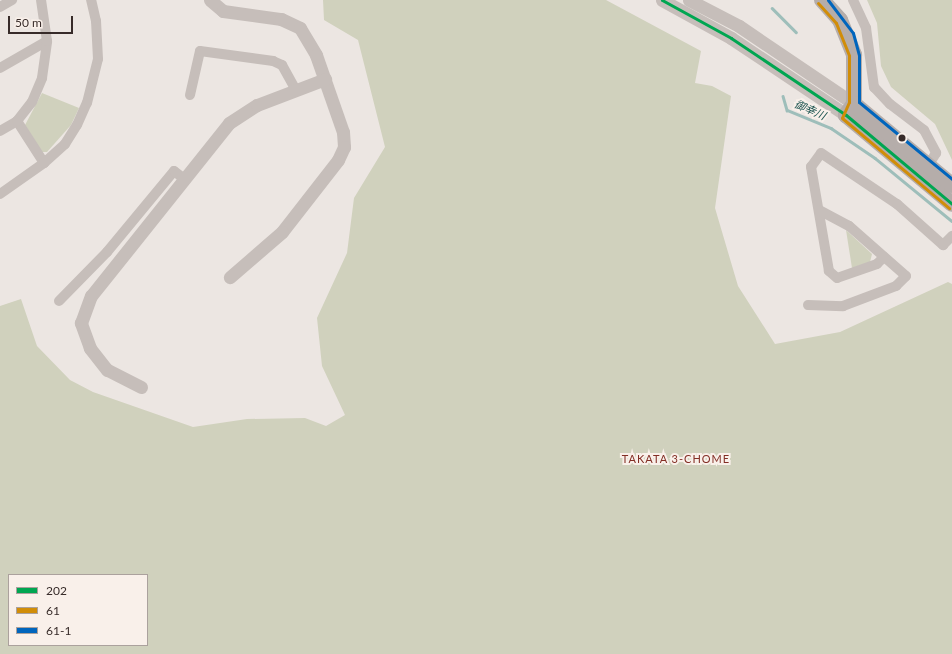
<!DOCTYPE html>
<meta charset="utf-8">
<style>
body{margin:0}
#map{position:relative;width:952px;height:654px;overflow:hidden;background:#ece6e2;font-family:Lato,"Noto Sans JP",sans-serif}
div>[style]{position:absolute}
.green>*{inset:0;background:#d0d1bd}
.stream>*{height:2.5px;margin:-1.25px;padding:0 1.25px;transform-origin:1.25px;border-radius:1.25px;background:#9ebeba}
.minor>*{height:10px;margin:-5px;padding:0 5px;transform-origin:5px;border-radius:5px;background:#c6beba}
.tertiary>*{height:13px;margin:-6.5px;padding:0 6.5px;transform-origin:6.5px;border-radius:6.5px;background:#c6beba}
.primary>*{height:16px;margin:-8px;padding:0 8px;transform-origin:8px;border-radius:8px;background:#b5adaa}
.bus-1>*{height:3px;margin:-1.5px;padding:0 1.5px;transform-origin:1.5px;border-radius:1.5px;background:#00a651}
.bus-2>*{height:3px;margin:-1.5px;padding:0 1.5px;transform-origin:1.5px;border-radius:1.5px;background:#d18d08}
.bus-3>*{height:3px;margin:-1.5px;padding:0 1.5px;transform-origin:1.5px;border-radius:1.5px;background:#0065bd}
.dots>*{width:11px;height:11px;translate:-50% -50%;box-sizing:border-box;border:2px solid #f9f0ea;border-radius:50%}
span{translate:-50% -50%;white-space:nowrap;text-align:center;line-height:1.15;-webkit-text-stroke:4px #f9f0ea;paint-order:stroke}
.water-label{font-size:11px;color:#205753;font-style:italic}
.neighbourhood-label{font-size:11px;color:#832e25;letter-spacing:1px}
.legend{position:absolute;left:8px;top:574px;width:140px;height:72px;box-sizing:border-box;background:#f9f0ea;border:1px solid #aba19d;margin:0;padding:5px 7px;list-style:none;font-size:12px;color:#372b29}
.legend li{display:flex;align-items:center;gap:8px;height:20px}
.legend b{width:20px;border:1px solid #aba19d}
.scale{position:absolute;left:8px;top:16px;width:65px;height:18px;box-sizing:border-box;border:2px solid #372b29;border-top:0;padding-left:5px;font-size:12px;line-height:14px;white-space:nowrap;color:#372b29;-webkit-text-stroke:3px #f9f0ea;paint-order:stroke}
</style>
<div id="map">
<div class="green">
<div style="clip-path:polygon(evenodd,323px 0,606px 0,701px 51px,695px 83px,712px 86px,731px 96px,715px 208px,738px 286px,775px 344px,840px 332px,948px 282px,952px 284px,952px 654px,0 654px,0 306px,21px 299px,37px 346px,70px 380px,93px 392px,193px 427px,247px 419px,305px 418px,326px 426px,345px 415px,322px 366px,317px 318px,347px 253px,354px 198px,385px 147px,358px 40px,324px 20px,323px 0,9px 575px,147px 575px,147px 645px,9px 645px,9px 575px)"></div>
<div style="clip-path:polygon(867px 0,952px 0,952px 160px,935px 124px,891px 87px,881px 66px,877px 23px)"></div>
<div style="clip-path:polygon(42px 93px,79px 108px,71px 125px,47px 152px,42px 152px,25px 125px)"></div>
<div style="clip-path:polygon(846px 230px,872px 254px,870px 262px,852px 268px)"></div>
</div>
<div class="stream">
<div style="left:772px;top:8px;width:34px;rotate:45deg"></div>
<div style="left:783px;top:96px;width:15px;rotate:74deg"></div>
<div style="left:787px;top:110px;width:48px;rotate:22.2deg"></div>
<div style="left:831px;top:128px;width:53px;rotate:34.3deg"></div>
<div style="left:875px;top:158px;width:99px;rotate:39.3deg"></div>
</div>
<div class="minor">
<div style="left:853px;top:0;width:31px;rotate:65deg"></div>
<div style="left:866px;top:28px;width:60px;rotate:82.3deg"></div>
<div style="left:874px;top:87px;width:23px;rotate:47deg"></div>
<div style="left:890px;top:104px;width:43px;rotate:37.4deg"></div>
<div style="left:924px;top:130px;width:26px;rotate:62deg"></div>
<div style="left:936px;top:153px;width:13px;rotate:122deg"></div>
<div style="left:0;top:7px;width:14px;rotate:-30deg"></div>
<div style="left:0;top:68px;width:54px;rotate:-29.9deg"></div>
<div style="left:190px;top:95px;width:45px;rotate:-77.2deg"></div>
<div style="left:200px;top:51px;width:74px;rotate:7.8deg"></div>
<div style="left:273px;top:61px;width:10px;rotate:24deg"></div>
<div style="left:282px;top:65px;width:29px;rotate:61deg"></div>
<div style="left:17px;top:121px;width:50px;rotate:57.3deg"></div>
<div style="left:0;top:131px;width:20px;rotate:-30deg"></div>
<div style="left:17px;top:121px;width:24px;rotate:-52deg"></div>
<div style="left:32px;top:102px;width:26px;rotate:-67deg"></div>
<div style="left:42px;top:78px;width:37px;rotate:-82deg"></div>
<div style="left:47px;top:41px;width:41px;rotate:-98.3deg"></div>
<div style="left:0;top:194px;width:54px;rotate:-35.2deg"></div>
<div style="left:44px;top:163px;width:28px;rotate:-42deg"></div>
<div style="left:65px;top:144px;width:22px;rotate:-58deg"></div>
<div style="left:77px;top:125px;width:24px;rotate:-66deg"></div>
<div style="left:87px;top:103px;width:45px;rotate:-76deg"></div>
<div style="left:98px;top:59px;width:38px;rotate:-93deg"></div>
<div style="left:96px;top:21px;width:22px;rotate:-103deg"></div>
<div style="left:884px;top:257px;width:10px;rotate:135deg"></div>
<div style="left:877px;top:264px;width:42px;rotate:160.7deg"></div>
<div style="left:837px;top:278px;width:11px;rotate:-139deg"></div>
<div style="left:829px;top:271px;width:106px;rotate:-99.8deg"></div>
<div style="left:811px;top:167px;width:17px;rotate:-54deg"></div>
<div style="left:821px;top:153px;width:92px;rotate:33.9deg"></div>
<div style="left:897px;top:204px;width:62px;rotate:41.7deg"></div>
<div style="left:943px;top:245px;width:13px;rotate:-45deg"></div>
<div style="left:59px;top:301px;width:69px;rotate:-45.6deg"></div>
<div style="left:107px;top:252px;width:105px;rotate:-50.4deg"></div>
<div style="left:174px;top:171px;width:11px;rotate:38deg"></div>
<div style="left:808px;top:305px;width:35px;rotate:2deg"></div>
<div style="left:843px;top:306px;width:57px;rotate:-20.7deg"></div>
<div style="left:896px;top:286px;width:14px;rotate:-45deg"></div>
<div style="left:906px;top:276px;width:76px;rotate:-138.7deg"></div>
<div style="left:849px;top:226px;width:34px;rotate:-152deg"></div>
</div>
<div class="tertiary">
<div style="left:210px;top:0;width:17px;rotate:40deg"></div>
<div style="left:223px;top:11px;width:59px;rotate:7.9deg"></div>
<div style="left:281px;top:19px;width:21px;rotate:25deg"></div>
<div style="left:300px;top:28px;width:31px;rotate:59deg"></div>
<div style="left:316px;top:55px;width:82px;rotate:70.7deg"></div>
<div style="left:343px;top:132px;width:15px;rotate:86deg"></div>
<div style="left:344px;top:147px;width:14px;rotate:115deg"></div>
<div style="left:338px;top:160px;width:91px;rotate:127.9deg"></div>
<div style="left:282px;top:232px;width:69px;rotate:139.1deg"></div>
<div style="left:662px;top:0;width:79px;rotate:28.8deg"></div>
<div style="left:731px;top:38px;width:138px;rotate:33.8deg"></div>
<div style="left:689px;top:0;width:56px;rotate:27.5deg"></div>
<div style="left:739px;top:26px;width:139px;rotate:34.1deg"></div>
<div style="left:141px;top:387px;width:38px;rotate:-153deg"></div>
<div style="left:107px;top:370px;width:28px;rotate:-128deg"></div>
<div style="left:90px;top:348px;width:27px;rotate:-110deg"></div>
<div style="left:81px;top:323px;width:29px;rotate:-70deg"></div>
<div style="left:91px;top:296px;width:221px;rotate:-51.4deg"></div>
<div style="left:229px;top:123px;width:33px;rotate:-33deg"></div>
<div style="left:257px;top:105px;width:73px;rotate:-20.9deg"></div>
</div>
<div class="primary">
<div style="left:822px;top:0;width:27px;rotate:48deg"></div>
<div style="left:840px;top:20px;width:38px;rotate:68deg"></div>
<div style="left:854px;top:55px;width:49px;rotate:90deg"></div>
<div style="left:854px;top:104px;width:14px;rotate:126deg"></div>
<div style="left:846px;top:115px;width:138px;rotate:40deg"></div>
<div style="left:854px;top:104px;width:127px;rotate:39.6deg"></div>
</div>
<div class="bus-1">
<div style="left:662px;top:0;width:79px;rotate:28.8deg"></div>
<div style="left:731px;top:38px;width:138px;rotate:33.8deg"></div>
<div style="left:846px;top:115px;width:138px;rotate:40deg"></div>
</div>
<div class="bus-2">
<div style="left:818px;top:3px;width:27px;rotate:48deg"></div>
<div style="left:836px;top:23px;width:35px;rotate:68deg"></div>
<div style="left:849px;top:56px;width:46px;rotate:90deg"></div>
<div style="left:849px;top:102px;width:17px;rotate:114deg"></div>
<div style="left:842px;top:118px;width:140px;rotate:40.1deg"></div>
</div>
<div class="bus-3">
<div style="left:828px;top:0;width:41px;rotate:52.9deg"></div>
<div style="left:853px;top:33px;width:23px;rotate:75deg"></div>
<div style="left:859px;top:55px;width:47px;rotate:90deg"></div>
<div style="left:859px;top:102px;width:121px;rotate:39.6deg"></div>
</div>
<div class="dots">
<div style="left:902px;top:138px;background:#372b29"></div>
</div>
<div class="water-label">
<span style="left:810px;top:110px;rotate:24deg">御幸川</span>
</div>
<div class="neighbourhood-label">
<span style="left:676px;top:459px">TAKATA 3-CHOME</span>
</div>
<ul class="legend">
<li><b style="height:5px;background:#00a651"></b>202</li>
<li><b style="height:5px;background:#d18d08"></b>61</li>
<li><b style="height:5px;background:#0065bd"></b>61-1</li>
</ul>
<div class="scale">50 m</div>
</div>
